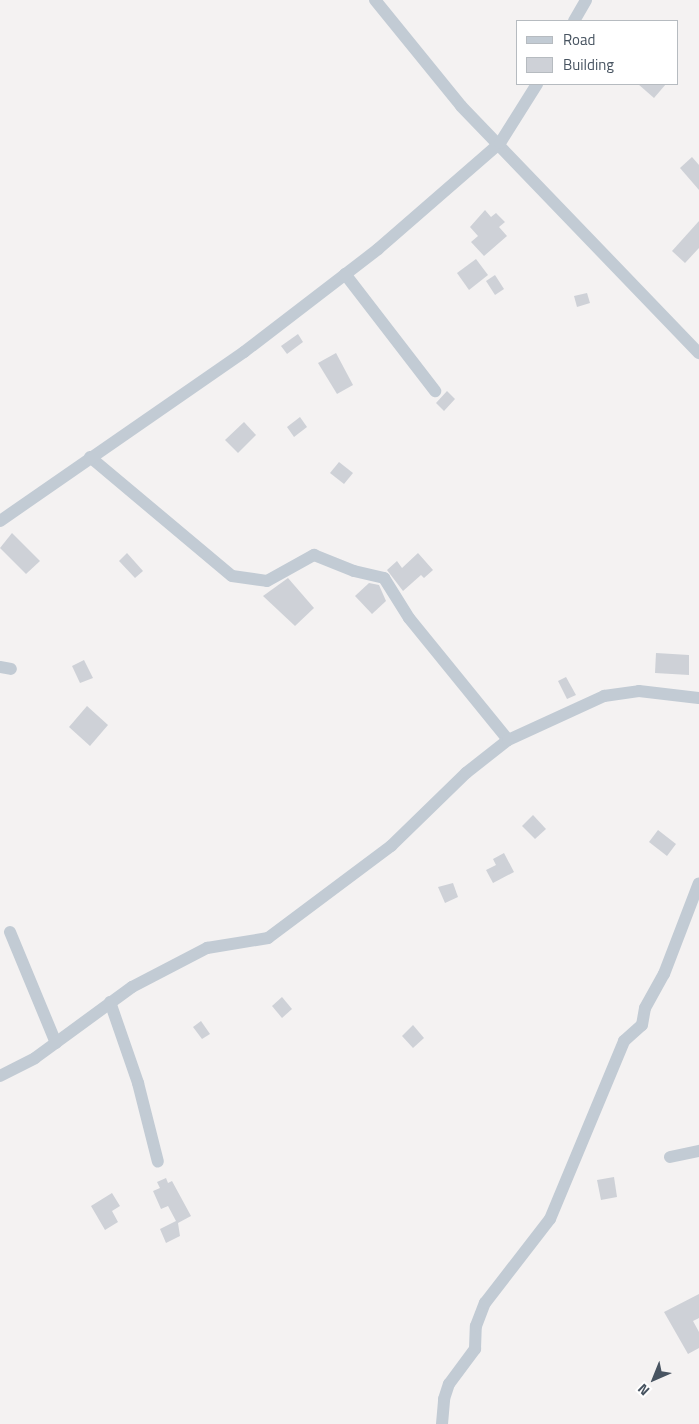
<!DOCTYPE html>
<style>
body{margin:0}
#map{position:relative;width:699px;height:1424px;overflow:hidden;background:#f4f2f2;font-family:"Titillium Web",sans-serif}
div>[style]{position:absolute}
.building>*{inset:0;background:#ced1d7}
.minor>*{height:12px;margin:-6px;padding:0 6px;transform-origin:6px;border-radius:6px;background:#c2cbd4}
span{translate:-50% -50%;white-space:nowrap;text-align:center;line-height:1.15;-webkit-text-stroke:4.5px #fff;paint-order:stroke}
.legend{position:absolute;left:516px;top:20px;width:162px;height:65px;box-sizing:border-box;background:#fff;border:1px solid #b6bbc0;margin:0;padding:6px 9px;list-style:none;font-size:15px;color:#485461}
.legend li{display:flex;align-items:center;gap:10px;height:25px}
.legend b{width:25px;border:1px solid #b6bbc0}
.north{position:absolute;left:629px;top:1354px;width:50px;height:50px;-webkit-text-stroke:4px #fff;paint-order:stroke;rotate:224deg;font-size:14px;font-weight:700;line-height:20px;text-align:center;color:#485461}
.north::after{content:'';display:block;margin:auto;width:18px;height:22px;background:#485461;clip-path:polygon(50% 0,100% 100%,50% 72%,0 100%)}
</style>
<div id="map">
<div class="building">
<div style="clip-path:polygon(638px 84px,666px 84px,654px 98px)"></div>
<div style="clip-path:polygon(692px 157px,699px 165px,699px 190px,680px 168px)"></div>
<div style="clip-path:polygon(485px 210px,491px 217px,496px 213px,505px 222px,499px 227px,507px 236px,484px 256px,471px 242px,478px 236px,470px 227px)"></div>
<div style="clip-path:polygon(699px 221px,699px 248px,685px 263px,672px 251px)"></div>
<div style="clip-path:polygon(476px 259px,488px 275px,469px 290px,457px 273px)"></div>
<div style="clip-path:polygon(495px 275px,504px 289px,495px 295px,486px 281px)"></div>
<div style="clip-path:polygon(587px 293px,590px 303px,577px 307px,574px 296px)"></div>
<div style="clip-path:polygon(298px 334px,303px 342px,287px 354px,281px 346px)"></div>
<div style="clip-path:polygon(336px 353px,353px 385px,337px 394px,318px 363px)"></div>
<div style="clip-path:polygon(447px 391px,455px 399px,444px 411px,436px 403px)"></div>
<div style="clip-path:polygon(300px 417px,307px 427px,294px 437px,287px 427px)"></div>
<div style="clip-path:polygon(244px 422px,256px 435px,238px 453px,225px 440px)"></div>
<div style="clip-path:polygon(339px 462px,353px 473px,344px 484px,330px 473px)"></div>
<div style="clip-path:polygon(12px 533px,40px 561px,26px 574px,0 548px)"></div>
<div style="clip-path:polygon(127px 553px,143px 571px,135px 578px,119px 561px)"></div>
<div style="clip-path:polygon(418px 553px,433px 570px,424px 578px,421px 575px,403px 591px,387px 570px,397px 561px,402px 568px)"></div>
<div style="clip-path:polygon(288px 578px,314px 608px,295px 626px,263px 596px)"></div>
<div style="clip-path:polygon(369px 583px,379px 585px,386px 601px,372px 614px,355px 596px)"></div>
<div style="clip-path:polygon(656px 653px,689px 655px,689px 675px,655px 673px)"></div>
<div style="clip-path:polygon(84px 660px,93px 678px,80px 683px,72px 666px)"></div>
<div style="clip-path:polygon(566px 677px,576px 695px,567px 699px,558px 681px)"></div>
<div style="clip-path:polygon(87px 706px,108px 725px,90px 746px,69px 727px)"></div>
<div style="clip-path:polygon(533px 815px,546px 829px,535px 839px,522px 826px)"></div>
<div style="clip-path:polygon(658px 830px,676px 844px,667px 856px,649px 842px)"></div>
<div style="clip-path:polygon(504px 853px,514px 872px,493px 883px,486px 870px,496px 865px,493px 859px)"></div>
<div style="clip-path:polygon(453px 883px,458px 897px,445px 903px,438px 887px)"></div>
<div style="clip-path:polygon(282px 997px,292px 1009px,282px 1018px,272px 1006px)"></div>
<div style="clip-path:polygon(201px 1021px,210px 1034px,202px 1039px,193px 1027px)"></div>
<div style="clip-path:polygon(413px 1025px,424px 1038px,413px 1048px,402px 1036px)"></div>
<div style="clip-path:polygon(614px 1177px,617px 1197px,601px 1200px,597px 1180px)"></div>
<div style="clip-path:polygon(166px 1178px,168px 1183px,172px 1181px,191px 1216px,178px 1223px,180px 1236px,166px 1243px,160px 1229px,176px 1221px,168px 1206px,161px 1209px,153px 1191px,160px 1188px,157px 1182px)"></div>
<div style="clip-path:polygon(112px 1193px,120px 1206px,112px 1211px,118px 1222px,105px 1230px,91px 1206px)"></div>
<div style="clip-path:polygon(699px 1294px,699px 1318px,693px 1321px,699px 1332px,699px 1348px,688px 1354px,664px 1312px)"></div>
</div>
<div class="minor">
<div style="left:375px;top:0;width:136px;rotate:50.9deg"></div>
<div style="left:461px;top:106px;width:343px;rotate:46.1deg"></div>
<div style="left:574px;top:21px;width:24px;rotate:-60deg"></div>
<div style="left:345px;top:274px;width:148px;rotate:52.4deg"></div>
<div style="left:90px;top:457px;width:185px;rotate:40deg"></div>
<div style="left:232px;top:576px;width:35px;rotate:8deg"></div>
<div style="left:267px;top:581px;width:54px;rotate:-29deg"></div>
<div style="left:314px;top:555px;width:43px;rotate:21.8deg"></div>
<div style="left:354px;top:571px;width:31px;rotate:13deg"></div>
<div style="left:384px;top:578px;width:47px;rotate:58deg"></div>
<div style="left:409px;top:618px;width:157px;rotate:50.9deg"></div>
<div style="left:0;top:521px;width:297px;rotate:-34.7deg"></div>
<div style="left:244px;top:352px;width:169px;rotate:-37.5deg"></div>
<div style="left:378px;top:249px;width:162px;rotate:-41deg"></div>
<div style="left:500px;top:143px;width:70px;rotate:-57.9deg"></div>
<div style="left:0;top:667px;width:11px;rotate:10deg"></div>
<div style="left:10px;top:932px;width:120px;rotate:67.5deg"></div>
<div style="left:110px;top:1002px;width:86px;rotate:70.9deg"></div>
<div style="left:138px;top:1083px;width:81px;rotate:75.8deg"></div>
<div style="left:0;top:1076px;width:39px;rotate:-27deg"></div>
<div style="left:35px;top:1058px;width:120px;rotate:-36.2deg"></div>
<div style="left:132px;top:987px;width:85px;rotate:-27.5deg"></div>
<div style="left:207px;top:948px;width:62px;rotate:-9.3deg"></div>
<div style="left:268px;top:938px;width:154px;rotate:-36.8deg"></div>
<div style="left:391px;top:846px;width:105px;rotate:-44.2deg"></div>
<div style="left:466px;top:773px;width:53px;rotate:-38.2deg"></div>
<div style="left:508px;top:740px;width:106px;rotate:-24.6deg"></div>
<div style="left:604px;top:696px;width:35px;rotate:-8deg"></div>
<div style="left:639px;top:691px;width:60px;rotate:6.7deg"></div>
<div style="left:670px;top:1157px;width:30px;rotate:-12deg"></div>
<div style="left:442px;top:1424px;width:25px;rotate:-85deg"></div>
<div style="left:444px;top:1399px;width:16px;rotate:-72deg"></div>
<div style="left:449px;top:1384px;width:44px;rotate:-53.4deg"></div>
<div style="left:475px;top:1349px;width:23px;rotate:-88deg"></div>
<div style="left:476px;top:1326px;width:25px;rotate:-69deg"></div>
<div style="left:485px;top:1303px;width:106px;rotate:-52.3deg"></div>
<div style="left:550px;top:1219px;width:193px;rotate:-67.4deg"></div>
<div style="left:624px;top:1041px;width:24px;rotate:-42deg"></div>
<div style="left:642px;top:1025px;width:17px;rotate:-80deg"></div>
<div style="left:645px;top:1008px;width:39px;rotate:-61deg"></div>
<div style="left:664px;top:974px;width:97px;rotate:-69deg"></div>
</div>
<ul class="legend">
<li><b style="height:6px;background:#c2cbd4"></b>Road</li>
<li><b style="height:14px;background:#ced1d7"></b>Building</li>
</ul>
<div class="north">N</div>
</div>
